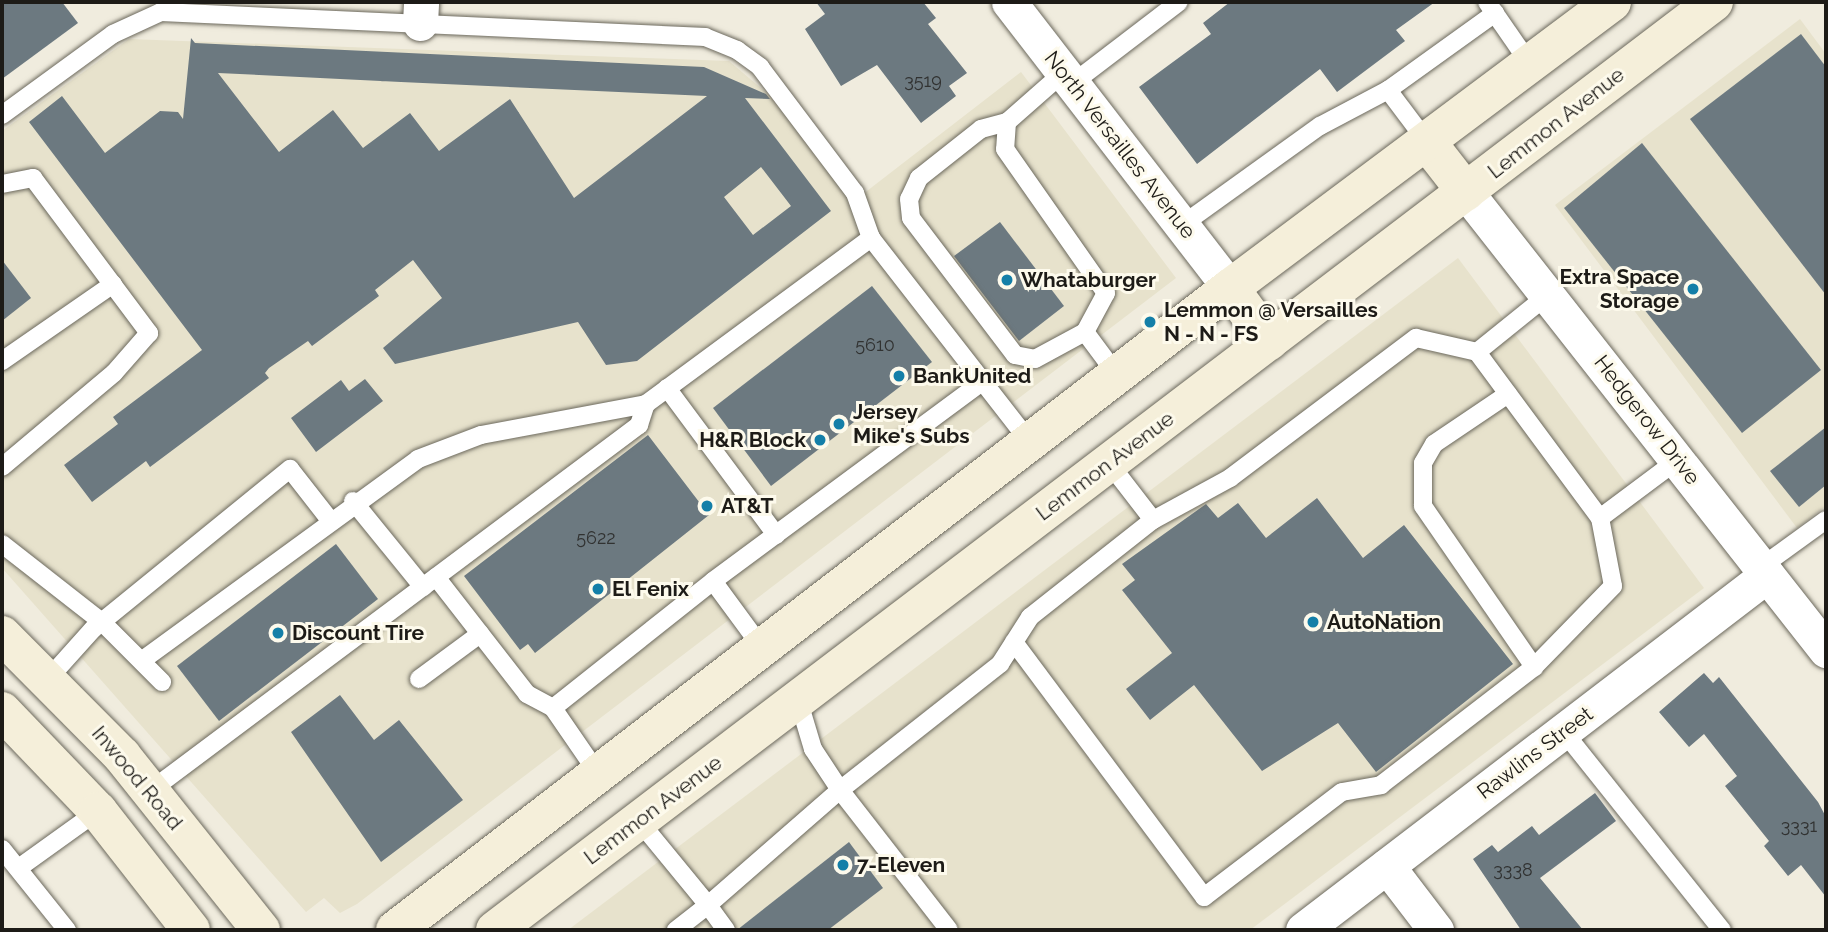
<!DOCTYPE html>
<style>
body{margin:0}
#map{position:relative;width:1828px;height:932px;overflow:hidden;background:#f0ecde;font-family:Raleway,sans-serif}
div>[style]{position:absolute}
.built>*{inset:0;background:#e7e2cc}
.building>*{inset:0;background:#6c7980}
.roads{filter:drop-shadow(0 0 2px #6b685c) drop-shadow(0 0 2px #6b685c)}
.lane>*{height:18px;margin:-9px;padding:0 9px;transform-origin:9px;border-radius:9px;background:#fff}
.street>*{height:35px;margin:-17.5px;padding:0 17.5px;transform-origin:17.5px;border-radius:17.5px;background:#fff}
.secondary>*{height:38px;margin:-19px;padding:0 19px;transform-origin:19px;border-radius:19px;background:#f5efda}
.dots>*{width:19px;height:19px;translate:-50% -50%;box-sizing:border-box;border:4px solid #fdfaec;border-radius:50%}
span{translate:-50% -50%;white-space:nowrap;text-align:center;line-height:1.15;-webkit-text-stroke:6px #fdfaec;paint-order:stroke}
.number-label{font-size:18px;color:#313231}
.number-label span{-webkit-text-stroke-width:0}
.street-label{font-size:21px;color:#1d1b17}
.poi-label{font-size:21px;color:#1d1b17;font-weight:700}
.right{translate:-100% -50%;text-align:right}
.left{translate:0 -50%;text-align:left}
.frame{position:absolute;inset:0;border:4px solid #1d1b17;pointer-events:none}
</style>
<div id="map">
<div class="built">
<div style="clip-path:polygon(1800px 19px,1826px 54px,1826px 506px,1797px 528px,1555px 205px)"></div>
<div style="clip-path:polygon(129px 39px,729px 61px,783px 107px,854px 201px,1021px 72px,1176px 278px,357px 904px,340px 913px,324px 898px,306px 912px,2px 568px,2px 131px)"></div>
<div style="clip-path:polygon(1458px 258px,1704px 588px,1250px 930px,568px 930px)"></div>
</div>
<div class="building">
<div style="clip-path:polygon(2px 2px,62px 2px,78px 23px,2px 79px)"></div>
<div style="clip-path:polygon(816px 2px,923px 2px,936px 18px,928px 24px,967px 73px,949px 86px,956px 96px,921px 123px,877px 65px,841px 86px,805px 29px,825px 14px)"></div>
<div style="clip-path:polygon(1230px 2px,1435px 2px,1396px 30px,1405px 41px,1337px 92px,1320px 69px,1197px 164px,1139px 87px,1211px 34px,1203px 23px)"></div>
<div style="clip-path:polygon(1801px 34px,1826px 67px,1826px 295px,1690px 119px)"></div>
<div style="clip-path:polygon(evenodd,191px 38px,195px 43px,704px 67px,766px 94px,770px 99px,745px 98px,831px 211px,637px 361px,606px 365px,578px 322px,395px 364px,383px 348px,442px 298px,413px 260px,375px 290px,379px 296px,312px 346px,308px 341px,269px 368px,265px 373px,269px 378px,150px 467px,146px 461px,92px 502px,64px 465px,118px 424px,113px 417px,202px 350px,29px 122px,62px 96px,105px 153px,160px 111px,178px 112px,183px 119px,191px 38px,218px 73px,401px 82px,707px 96px,574px 198px,510px 99px,439px 151px,410px 113px,363px 148px,333px 110px,279px 152px,218px 73px,191px 38px,761px 167px,791px 206px,753px 235px,724px 197px,761px 167px)"></div>
<div style="clip-path:polygon(1642px 143px,1821px 370px,1742px 433px,1564px 208px)"></div>
<div style="clip-path:polygon(1000px 222px,1064px 306px,1019px 341px,954px 256px)"></div>
<div style="clip-path:polygon(2px 260px,31px 298px,2px 321px)"></div>
<div style="clip-path:polygon(872px 286px,932px 362px,771px 486px,713px 408px)"></div>
<div style="clip-path:polygon(365px 379px,383px 401px,316px 452px,291px 418px,341px 380px,349px 391px)"></div>
<div style="clip-path:polygon(1826px 427px,1826px 485px,1799px 507px,1770px 471px)"></div>
<div style="clip-path:polygon(648px 435px,709px 515px,535px 653px,528px 644px,520px 650px,464px 576px)"></div>
<div style="clip-path:polygon(1317px 498px,1363px 558px,1404px 525px,1513px 664px,1376px 772px,1338px 723px,1262px 771px,1194px 685px,1150px 720px,1126px 689px,1172px 653px,1122px 590px,1135px 580px,1122px 564px,1206px 504px,1218px 518px,1238px 503px,1266px 538px)"></div>
<div style="clip-path:polygon(336px 544px,378px 599px,219px 721px,177px 666px)"></div>
<div style="clip-path:polygon(1704px 673px,1713px 683px,1719px 677px,1818px 802px,1826px 817px,1826px 897px,1801px 865px,1788px 876px,1764px 846px,1769px 841px,1725px 786px,1737px 776px,1704px 734px,1689px 747px,1659px 712px)"></div>
<div style="clip-path:polygon(340px 695px,374px 740px,399px 720px,463px 800px,381px 862px,291px 732px)"></div>
<div style="clip-path:polygon(1595px 793px,1616px 821px,1540px 878px,1583px 930px,1521px 930px,1473px 859px,1492px 845px,1498px 852px,1532px 826px,1539px 835px)"></div>
<div style="clip-path:polygon(849px 842px,883px 888px,828px 930px,737px 930px)"></div>
</div>
<div class="roads">
<div class="lane">
<div style="left:1487px;top:2px;width:75px;rotate:55.3deg"></div>
<div style="left:1064px;top:72px;width:76px;rotate:138.7deg"></div>
<div style="left:1007px;top:122px;width:27px;rotate:94deg"></div>
<div style="left:1005px;top:149px;width:176px;rotate:55deg"></div>
<div style="left:1106px;top:293px;width:44px;rotate:118.3deg"></div>
<div style="left:1085px;top:332px;width:54px;rotate:53.3deg"></div>
<div style="left:1073px;top:83px;width:133px;rotate:-37.4deg"></div>
<div style="left:1388px;top:90px;width:65px;rotate:53.1deg"></div>
<div style="left:2px;top:115px;width:137px;rotate:-36.1deg"></div>
<div style="left:113px;top:34px;width:53px;rotate:-24.6deg"></div>
<div style="left:161px;top:12px;width:545px;rotate:2.63deg"></div>
<div style="left:705px;top:37px;width:35px;rotate:22deg"></div>
<div style="left:737px;top:50px;width:29px;rotate:36deg"></div>
<div style="left:760px;top:67px;width:158px;rotate:53deg"></div>
<div style="left:855px;top:193px;width:48px;rotate:70.4deg"></div>
<div style="left:1007px;top:122px;width:27px;rotate:165deg"></div>
<div style="left:981px;top:129px;width:79px;rotate:141.7deg"></div>
<div style="left:919px;top:178px;width:23px;rotate:115deg"></div>
<div style="left:909px;top:199px;width:19px;rotate:84deg"></div>
<div style="left:911px;top:218px;width:172px;rotate:52.8deg"></div>
<div style="left:1015px;top:355px;width:20px;rotate:11deg"></div>
<div style="left:1035px;top:359px;width:57px;rotate:-28.4deg"></div>
<div style="left:2px;top:184px;width:32px;rotate:-11deg"></div>
<div style="left:33px;top:178px;width:194px;rotate:53.2deg"></div>
<div style="left:149px;top:333px;width:53px;rotate:131.2deg"></div>
<div style="left:114px;top:373px;width:146px;rotate:140deg"></div>
<div style="left:1182px;top:225px;width:170px;rotate:-35.7deg"></div>
<div style="left:1320px;top:126px;width:77px;rotate:-27.9deg"></div>
<div style="left:1388px;top:90px;width:132px;rotate:-35.7deg"></div>
<div style="left:1477px;top:352px;width:207px;rotate:53.5deg"></div>
<div style="left:1600px;top:518px;width:99px;rotate:-36.8deg"></div>
<div style="left:2px;top:361px;width:135px;rotate:-34.7deg"></div>
<div style="left:667px;top:388px;width:183px;rotate:53.4deg"></div>
<div style="left:1508px;top:394px;width:89px;rotate:146deg"></div>
<div style="left:1434px;top:444px;width:22px;rotate:120deg"></div>
<div style="left:1423px;top:463px;width:43px;rotate:90deg"></div>
<div style="left:1423px;top:506px;width:196px;rotate:55.4deg"></div>
<div style="left:353px;top:501px;width:111px;rotate:50.9deg"></div>
<div style="left:1153px;top:520px;width:88px;rotate:-28.6deg"></div>
<div style="left:1230px;top:478px;width:233px;rotate:-37deg"></div>
<div style="left:1416px;top:338px;width:63px;rotate:12.9deg"></div>
<div style="left:1477px;top:352px;width:91px;rotate:-38.8deg"></div>
<div style="left:2px;top:544px;width:127px;rotate:38deg"></div>
<div style="left:102px;top:622px;width:85px;rotate:45deg"></div>
<div style="left:1761px;top:567px;width:80px;rotate:-35.9deg"></div>
<div style="left:436px;top:577px;width:148px;rotate:52.1deg"></div>
<div style="left:527px;top:694px;width:30px;rotate:28deg"></div>
<div style="left:1014px;top:642px;width:318px;rotate:53.3deg"></div>
<div style="left:1204px;top:897px;width:173px;rotate:-37.3deg"></div>
<div style="left:1342px;top:792px;width:40px;rotate:-10deg"></div>
<div style="left:1381px;top:785px;width:193px;rotate:-37.6deg"></div>
<div style="left:1534px;top:667px;width:113px;rotate:-45.7deg"></div>
<div style="left:1613px;top:586px;width:69px;rotate:-100.8deg"></div>
<div style="left:763px;top:649px;width:84px;rotate:-126.3deg"></div>
<div style="left:713px;top:581px;width:336px;rotate:-36.5deg"></div>
<div style="left:144px;top:659px;width:339px;rotate:-36.1deg"></div>
<div style="left:418px;top:459px;width:67px;rotate:-20.9deg"></div>
<div style="left:481px;top:435px;width:168px;rotate:-10.6deg"></div>
<div style="left:646px;top:404px;width:280px;rotate:-36.4deg"></div>
<div style="left:871px;top:238px;width:259px;rotate:52.1deg"></div>
<div style="left:49px;top:678px;width:66px;rotate:-48.1deg"></div>
<div style="left:93px;top:629px;width:254px;rotate:-39.1deg"></div>
<div style="left:290px;top:469px;width:63px;rotate:52deg"></div>
<div style="left:419px;top:679px;width:76px;rotate:-36.4deg"></div>
<div style="left:798px;top:699px;width:52px;rotate:73.3deg"></div>
<div style="left:813px;top:749px;width:49px;rotate:56.6deg"></div>
<div style="left:840px;top:790px;width:177px;rotate:52.1deg"></div>
<div style="left:1563px;top:731px;width:255px;rotate:51.4deg"></div>
<div style="left:599px;top:775px;width:81px;rotate:-124.5deg"></div>
<div style="left:553px;top:708px;width:204px;rotate:-38.4deg"></div>
<div style="left:150px;top:791px;width:611px;rotate:-36.81deg"></div>
<div style="left:639px;top:425px;width:22px;rotate:-72deg"></div>
<div style="left:639px;top:821px;width:109px;rotate:50.6deg"></div>
<div style="left:708px;top:905px;width:41px;rotate:142deg"></div>
<div style="left:2px;top:849px;width:104px;rotate:51.3deg"></div>
<div style="left:20px;top:867px;width:96px;rotate:-35.7deg"></div>
<div style="left:726px;top:930px;width:31px;rotate:-126deg"></div>
<div style="left:708px;top:905px;width:175px;rotate:-41.1deg"></div>
<div style="left:840px;top:790px;width:204px;rotate:-38.2deg"></div>
<div style="left:1000px;top:664px;width:56px;rotate:-57.4deg"></div>
<div style="left:1030px;top:617px;width:157px;rotate:-38.3deg"></div>
<div style="left:1153px;top:520px;width:72px;rotate:-127.7deg"></div>
</div>
<div class="street">
<div style="left:1009px;top:2px;width:361px;rotate:52.3deg"></div>
<div style="left:420px;top:23px;width:21px;rotate:-87deg"></div>
<div style="left:1466px;top:192px;width:583px;rotate:51.83deg"></div>
<div style="left:1387px;top:866px;width:81px;rotate:52.6deg"></div>
<div style="left:1303px;top:930px;width:584px;rotate:-37.42deg"></div>
</div>
<div class="secondary">
<div style="left:1427px;top:142px;width:63px;rotate:52deg"></div>
<div style="left:1230px;top:288px;width:66px;rotate:53.7deg"></div>
<div style="left:2px;top:635px;width:170px;rotate:45.2deg"></div>
<div style="left:122px;top:756px;width:223px;rotate:51.4deg"></div>
<div style="left:2px;top:711px;width:139px;rotate:46.2deg"></div>
<div style="left:98px;top:811px;width:151px;rotate:52deg"></div>
<div style="left:395px;top:930px;width:1053px;rotate:-37.56deg"></div>
<div style="left:1230px;top:288px;width:477px;rotate:-36.8deg"></div>
<div style="left:495px;top:930px;width:1532px;rotate:-37.28deg"></div>
</div>
</div>
<div class="dots">
<div style="left:1007px;top:280px;background:#147fa8"></div>
<div style="left:1693px;top:289px;background:#147fa8"></div>
<div style="left:1150px;top:322px;background:#147fa8"></div>
<div style="left:899px;top:376px;background:#147fa8"></div>
<div style="left:839px;top:424px;background:#147fa8"></div>
<div style="left:820px;top:440px;background:#147fa8"></div>
<div style="left:707px;top:506px;background:#147fa8"></div>
<div style="left:598px;top:589px;background:#147fa8"></div>
<div style="left:1313px;top:622px;background:#147fa8"></div>
<div style="left:278px;top:633px;background:#147fa8"></div>
<div style="left:843px;top:865px;background:#147fa8"></div>
</div>
<div class="number-label">
<span style="left:923px;top:81px">3519</span>
<span style="left:875px;top:345px">5610</span>
<span style="left:596px;top:538px">5622</span>
<span style="left:1799px;top:826px">3331</span>
<span style="left:1513px;top:870px">3338</span>
</div>
<div class="street-label">
<span style="left:1556px;top:123px;rotate:-38deg">Lemmon Avenue</span>
<span style="left:1120px;top:145px;rotate:52deg">North Versailles Avenue</span>
<span style="left:1647px;top:420px;rotate:52deg">Hedgerow Drive</span>
<span style="left:1105px;top:466px;rotate:-37deg">Lemmon Avenue</span>
<span style="left:1535px;top:753px;rotate:-37deg">Rawlins Street</span>
<span style="left:137px;top:778px;rotate:50deg">Inwood Road</span>
<span style="left:653px;top:810px;rotate:-37deg">Lemmon Avenue</span>
</div>
<div class="poi-label">
<span class="right" style="left:1679px;top:289px">Extra Space<br>Storage</span>
<span class="left" style="left:1021px;top:280px">Whataburger</span>
<span class="left" style="left:1164px;top:322px">Lemmon @ Versailles<br>N - N - FS</span>
<span class="left" style="left:913px;top:376px">BankUnited</span>
<span class="left" style="left:853px;top:424px">Jersey<br>Mike's Subs</span>
<span class="right" style="left:806px;top:440px">H&amp;R Block</span>
<span class="left" style="left:721px;top:506px">AT&amp;T</span>
<span class="left" style="left:612px;top:589px">El Fenix</span>
<span class="left" style="left:1327px;top:622px">AutoNation</span>
<span class="left" style="left:292px;top:633px">Discount Tire</span>
<span class="left" style="left:857px;top:865px">7-Eleven</span>
</div>
<div class="frame"></div>
</div>
